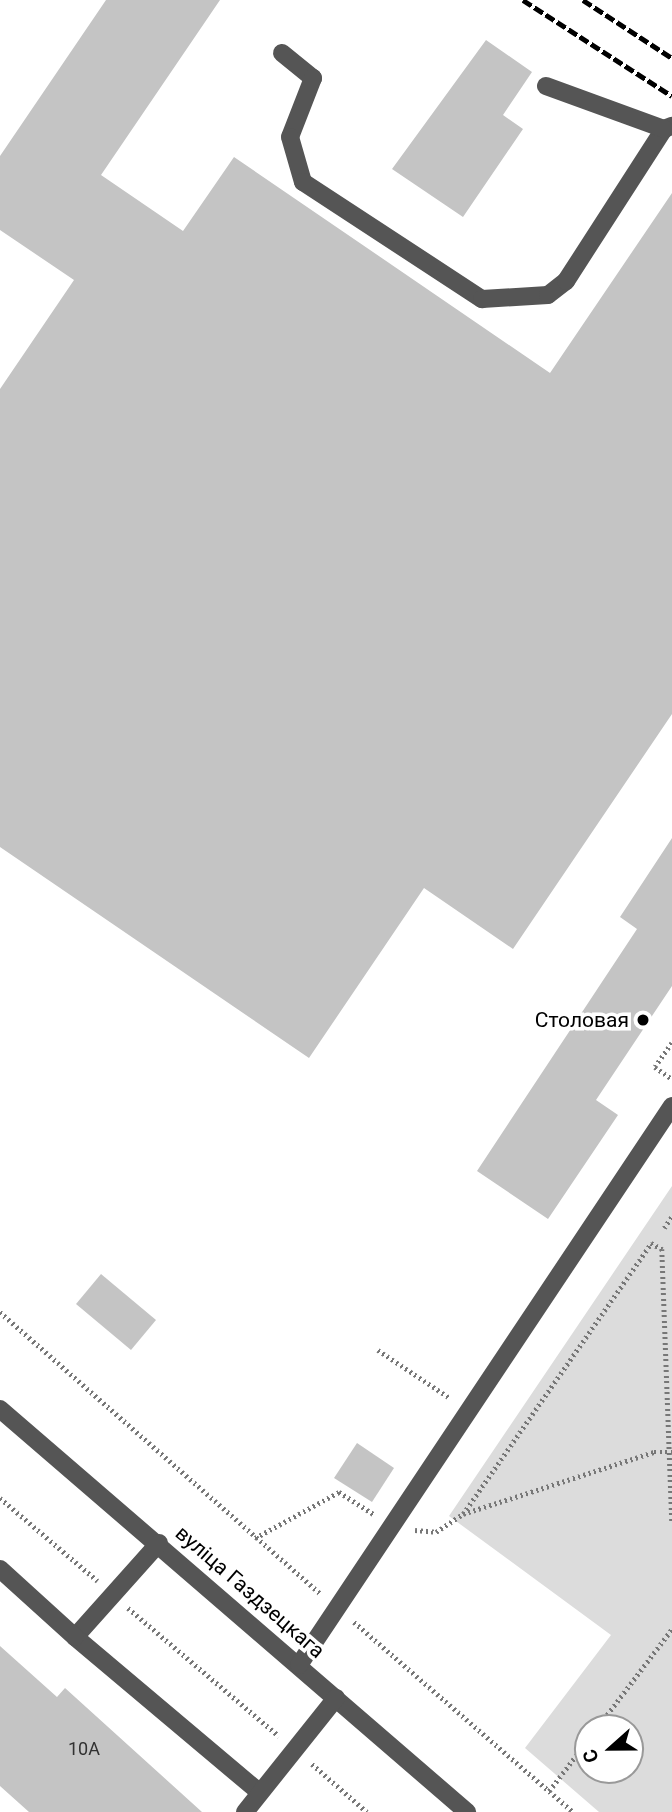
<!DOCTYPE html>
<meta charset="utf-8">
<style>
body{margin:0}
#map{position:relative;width:672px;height:1812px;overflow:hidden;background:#fff;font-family:Roboto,sans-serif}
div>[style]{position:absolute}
.green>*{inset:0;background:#dcdcdc}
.building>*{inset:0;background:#c4c4c4}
.path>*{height:4.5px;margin-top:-2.25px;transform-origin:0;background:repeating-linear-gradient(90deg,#777 0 2px,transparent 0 5.5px)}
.minor>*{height:18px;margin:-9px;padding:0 9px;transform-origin:9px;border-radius:9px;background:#555}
.rail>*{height:5px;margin-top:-2.5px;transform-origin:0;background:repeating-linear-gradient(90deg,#000 0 10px,transparent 0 13.5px)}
.dots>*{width:19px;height:19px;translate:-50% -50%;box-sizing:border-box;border:4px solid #fff;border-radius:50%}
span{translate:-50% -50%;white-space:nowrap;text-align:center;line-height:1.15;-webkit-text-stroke:7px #fff;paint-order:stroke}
.number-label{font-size:18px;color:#313131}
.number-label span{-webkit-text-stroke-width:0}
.poi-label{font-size:21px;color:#000}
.right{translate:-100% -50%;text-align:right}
.street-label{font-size:21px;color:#000}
.north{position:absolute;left:574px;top:1714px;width:70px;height:70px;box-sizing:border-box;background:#fff;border:2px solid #999;border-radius:50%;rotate:249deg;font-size:19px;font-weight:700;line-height:28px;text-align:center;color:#000}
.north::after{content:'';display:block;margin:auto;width:24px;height:32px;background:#000;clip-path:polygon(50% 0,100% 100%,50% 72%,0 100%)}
</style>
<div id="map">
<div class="green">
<div style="clip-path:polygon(evenodd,672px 1186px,672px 1812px,599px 1812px,525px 1748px,611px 1635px,449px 1516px,672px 1186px,588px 1728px,630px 1728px,630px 1770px,588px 1770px,588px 1728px)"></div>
</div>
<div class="building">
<div style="clip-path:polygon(106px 0,220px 0,101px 175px,183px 231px,234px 157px,550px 373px,672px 193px,672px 714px,513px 949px,424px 888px,309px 1058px,0 847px,0 389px,74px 280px,0 230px,0 156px)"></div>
<div style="clip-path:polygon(486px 40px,532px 72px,503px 115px,523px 129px,463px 217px,392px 169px)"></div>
<div style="clip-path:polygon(672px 838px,672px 986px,596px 1100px,618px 1115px,548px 1219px,477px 1171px,637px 929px,620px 917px)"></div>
<div style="clip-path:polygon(101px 1274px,156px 1320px,131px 1350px,76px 1304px)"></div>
<div style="clip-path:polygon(357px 1443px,394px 1468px,372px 1502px,334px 1478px)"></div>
<div style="clip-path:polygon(0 1646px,57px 1697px,65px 1688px,202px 1812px,29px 1812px,0 1786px)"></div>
</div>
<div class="path">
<div style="left:672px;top:1043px;width:29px;rotate:125deg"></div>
<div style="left:655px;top:1067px;width:21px;rotate:35deg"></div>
<div style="left:664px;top:1228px;width:14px;rotate:-56deg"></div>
<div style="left:0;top:1312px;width:427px;rotate:41.3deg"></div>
<div style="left:378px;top:1350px;width:87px;rotate:33.7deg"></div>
<div style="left:0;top:1498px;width:128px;rotate:40.3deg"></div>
<div style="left:463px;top:1514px;width:330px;rotate:-55.2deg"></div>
<div style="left:651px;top:1243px;width:13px;rotate:29deg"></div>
<div style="left:662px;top:1249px;width:272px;rotate:87.9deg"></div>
<div style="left:415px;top:1530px;width:21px;rotate:5deg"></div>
<div style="left:436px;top:1532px;width:32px;rotate:-34deg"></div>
<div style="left:463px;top:1514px;width:201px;rotate:-18deg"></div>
<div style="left:654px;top:1452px;width:18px"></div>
<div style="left:255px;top:1538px;width:96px;rotate:-28.7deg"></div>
<div style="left:339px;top:1492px;width:43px;rotate:32.6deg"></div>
<div style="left:128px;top:1608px;width:198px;rotate:40.3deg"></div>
<div style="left:354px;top:1622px;width:290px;rotate:40.9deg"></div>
<div style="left:597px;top:1728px;width:124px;rotate:-52.9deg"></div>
<div style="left:312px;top:1764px;width:73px;rotate:41.1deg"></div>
<div style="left:549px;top:1791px;width:64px;rotate:-52.6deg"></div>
</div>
<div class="minor">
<div style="left:282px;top:53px;width:40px;rotate:39deg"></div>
<div style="left:313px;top:78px;width:63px;rotate:111.3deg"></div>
<div style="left:290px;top:137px;width:47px;rotate:73.9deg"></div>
<div style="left:303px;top:182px;width:214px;rotate:33.2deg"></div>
<div style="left:482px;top:299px;width:66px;rotate:-3.5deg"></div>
<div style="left:548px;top:295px;width:23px;rotate:-38deg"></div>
<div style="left:566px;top:281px;width:181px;rotate:-57.2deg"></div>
<div style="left:664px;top:129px;width:9px;rotate:-21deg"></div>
<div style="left:546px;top:86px;width:126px;rotate:20deg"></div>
<div style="left:0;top:1409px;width:617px;rotate:40.79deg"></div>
<div style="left:159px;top:1543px;width:126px;rotate:131.8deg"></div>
<div style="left:75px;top:1637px;width:241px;rotate:40.1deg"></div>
<div style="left:0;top:1569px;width:101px;rotate:42.2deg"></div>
<div style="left:299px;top:1665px;width:672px;rotate:-56.29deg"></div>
<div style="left:245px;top:1812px;width:146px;rotate:-51.4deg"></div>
</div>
<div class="rail">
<div style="left:523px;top:0;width:177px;rotate:32.8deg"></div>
<div style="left:583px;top:0;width:106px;rotate:33.1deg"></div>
</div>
<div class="dots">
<div style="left:643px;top:1020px;background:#000"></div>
</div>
<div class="number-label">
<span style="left:84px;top:1749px">10А</span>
</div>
<div class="poi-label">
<span class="right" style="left:629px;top:1020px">Столовая</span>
</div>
<div class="street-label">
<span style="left:250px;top:1592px;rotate:41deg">вуліца Газдзецкага</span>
</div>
<div class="north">С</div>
</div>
